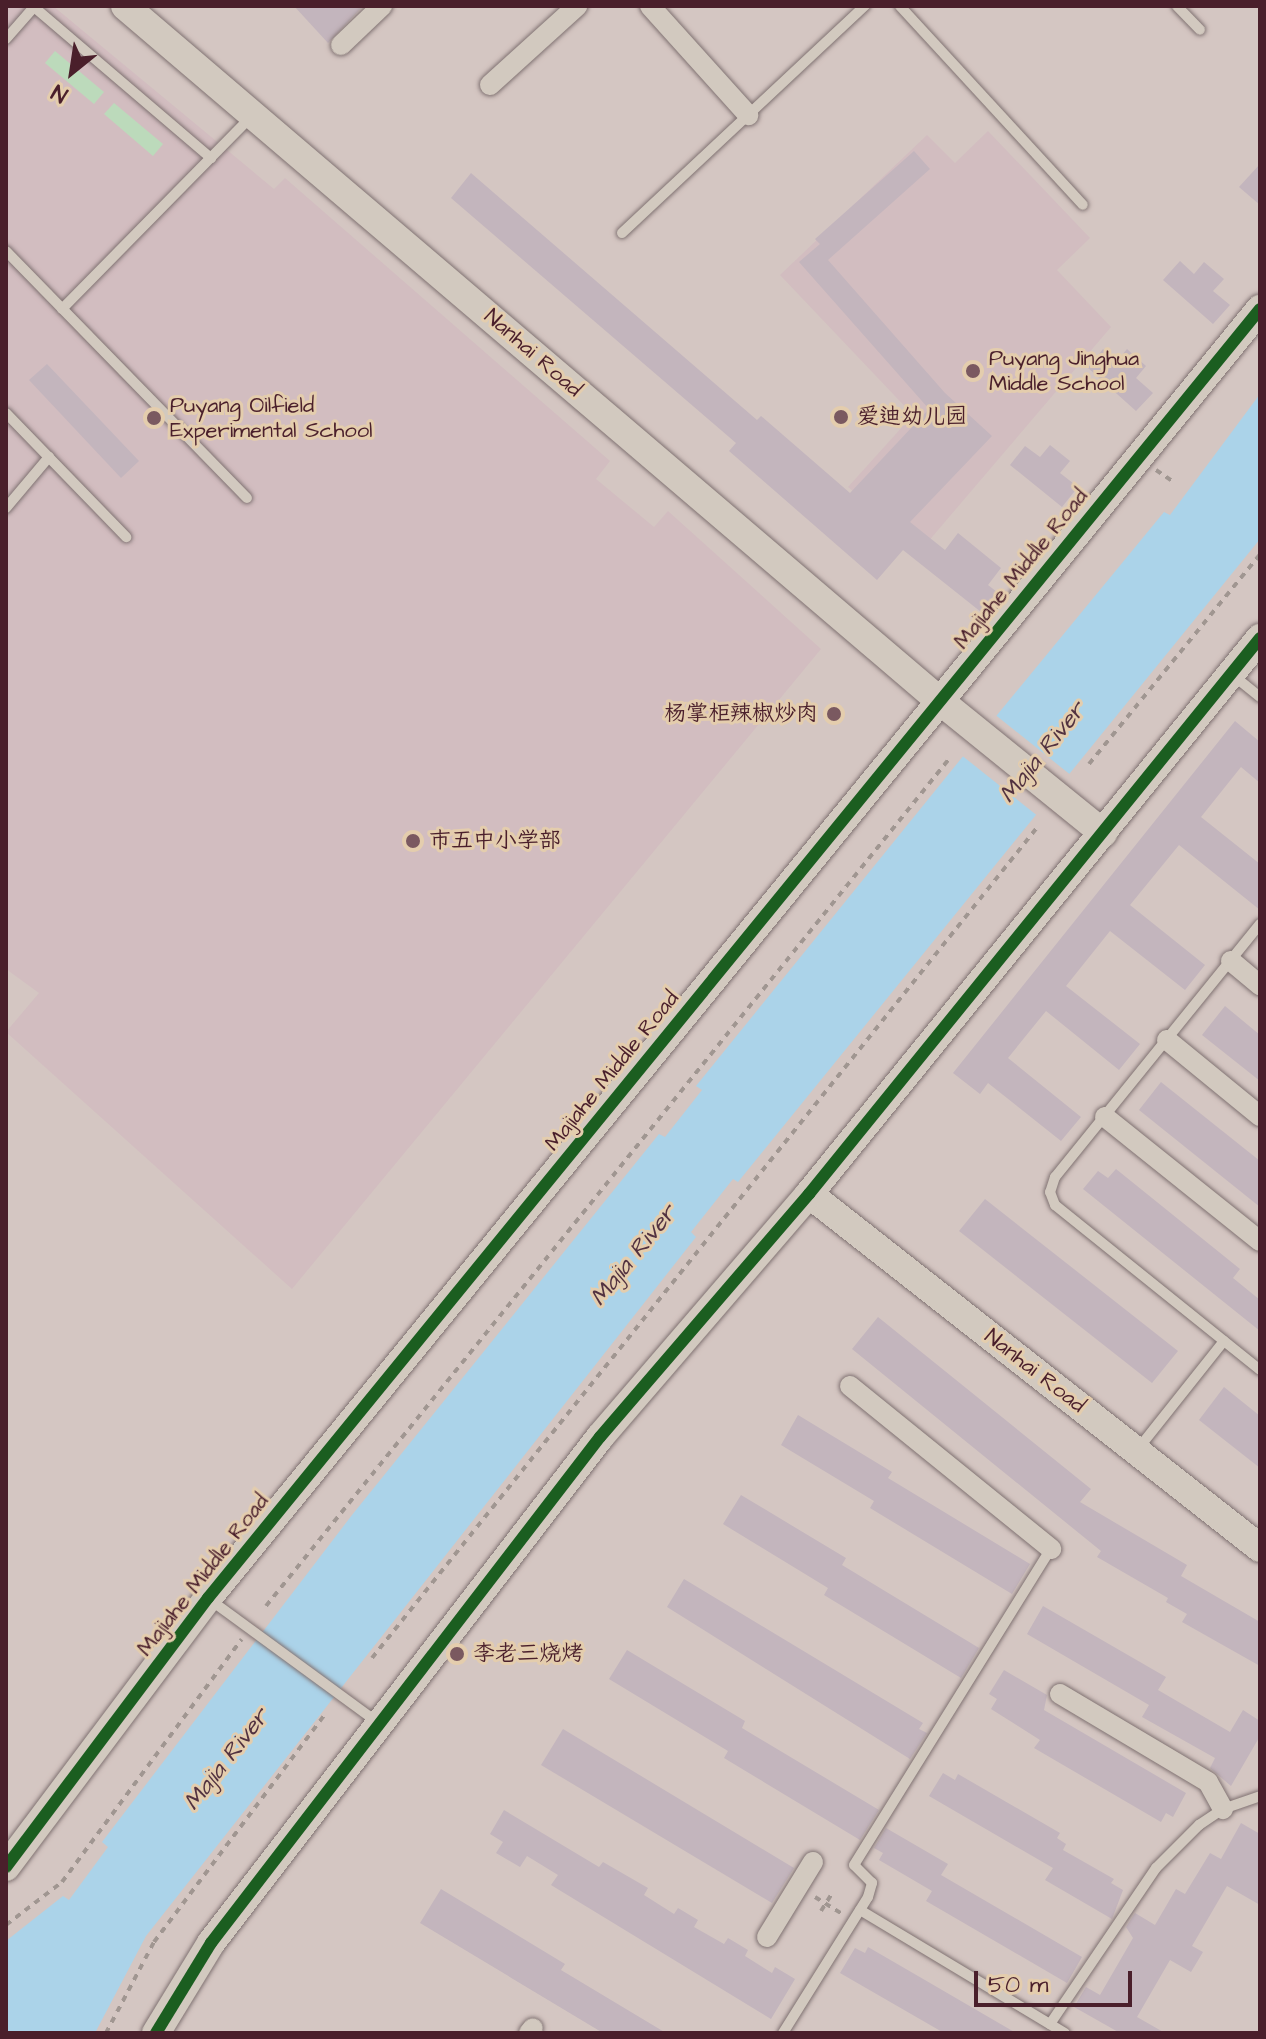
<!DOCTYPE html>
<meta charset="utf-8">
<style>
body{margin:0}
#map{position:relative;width:1266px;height:2039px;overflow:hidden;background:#d4c6c2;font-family:"Architects Daughter","LXGW WenKai TC",sans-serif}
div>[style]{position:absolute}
.built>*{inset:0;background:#d2bdc0}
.green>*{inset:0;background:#bcdabb}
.water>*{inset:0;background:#abd3e9}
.pier>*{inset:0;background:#d4c6c2}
.building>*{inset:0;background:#c3b5bd}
.path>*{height:4px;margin-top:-2px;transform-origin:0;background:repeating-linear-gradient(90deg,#a09691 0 6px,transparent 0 12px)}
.roads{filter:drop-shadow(0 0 2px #807272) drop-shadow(0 0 2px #807272)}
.lane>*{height:10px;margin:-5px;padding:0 5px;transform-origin:5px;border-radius:5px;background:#d2c9bf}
.street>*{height:20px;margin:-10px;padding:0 10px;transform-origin:10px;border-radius:10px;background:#d2c9bf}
.secondary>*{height:28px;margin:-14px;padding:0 14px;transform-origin:14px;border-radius:14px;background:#d2c9bf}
.cycleway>*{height:12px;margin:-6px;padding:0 6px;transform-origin:6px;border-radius:6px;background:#1b5e20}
.dots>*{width:22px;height:22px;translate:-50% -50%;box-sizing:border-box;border:4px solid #e4cdad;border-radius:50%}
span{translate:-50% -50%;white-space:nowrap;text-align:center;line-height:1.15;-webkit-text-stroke:6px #e4cdad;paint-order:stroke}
.street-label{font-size:22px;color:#4a1f2b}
.poi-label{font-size:22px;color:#4a1f2b}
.left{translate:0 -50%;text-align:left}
.right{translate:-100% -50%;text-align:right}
.water-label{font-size:24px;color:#523240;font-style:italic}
.frame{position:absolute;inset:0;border:8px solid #4a1f2b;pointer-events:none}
.north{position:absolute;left:32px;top:32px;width:80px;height:80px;-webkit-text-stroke:6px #e4cdad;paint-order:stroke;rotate:210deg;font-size:22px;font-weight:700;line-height:32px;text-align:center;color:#4a1f2b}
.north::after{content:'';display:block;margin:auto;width:28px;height:36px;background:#4a1f2b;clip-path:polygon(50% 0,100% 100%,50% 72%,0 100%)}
.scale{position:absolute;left:974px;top:1971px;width:158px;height:36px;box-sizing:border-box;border:4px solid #4a1f2b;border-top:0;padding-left:10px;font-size:24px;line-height:28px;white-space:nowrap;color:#4a1f2b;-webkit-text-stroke:6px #e4cdad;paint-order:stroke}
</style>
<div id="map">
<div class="built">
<div style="clip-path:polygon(6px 6px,53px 6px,274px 189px,285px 178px,610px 461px,596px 479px,654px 527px,668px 511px,821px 649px,292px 1289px,6px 1032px,39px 993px,6px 969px)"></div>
<div style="clip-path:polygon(988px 131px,1090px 238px,1057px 270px,1111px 327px,921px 550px,848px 487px,913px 415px,780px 275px,927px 135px,955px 163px)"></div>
</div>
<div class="green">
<div style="clip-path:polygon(55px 51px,104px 92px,94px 104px,45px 63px)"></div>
<div style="clip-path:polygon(114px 103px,163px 144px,153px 156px,104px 114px)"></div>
</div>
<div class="water">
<div style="clip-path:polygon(1260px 394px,1260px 539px,738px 1182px,733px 1179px,691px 1232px,696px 1237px,146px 1936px,95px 2033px,6px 2033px,6px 1941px,63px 1896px,69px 1900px,108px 1847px,102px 1842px,352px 1515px,659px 1134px,665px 1137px,702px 1090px,696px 1086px,960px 760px,1164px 512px,1170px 515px)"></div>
</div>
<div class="pier">
<div style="clip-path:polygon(993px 713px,1072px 776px,1039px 817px,960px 754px)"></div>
</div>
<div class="building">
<div style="clip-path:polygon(294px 6px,363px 6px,328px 43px)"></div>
<div style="clip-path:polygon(914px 151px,930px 169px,828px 260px,945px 393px,992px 436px,910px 522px,945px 550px,958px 533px,1001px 568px,988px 585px,997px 592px,981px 612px,903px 550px,877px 580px,729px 451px,736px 443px,451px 198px,471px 173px,757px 420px,761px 416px,850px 493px,929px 409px,799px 262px,820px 244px,815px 239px)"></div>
<div style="clip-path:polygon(1260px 164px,1260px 205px,1239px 187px)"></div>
<div style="clip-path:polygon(1180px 261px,1194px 274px,1204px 262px,1224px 279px,1213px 291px,1230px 305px,1213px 324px,1163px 280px)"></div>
<div style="clip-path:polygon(1103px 349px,1117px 361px,1127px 349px,1146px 366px,1136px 378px,1153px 393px,1136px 411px,1088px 368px)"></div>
<div style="clip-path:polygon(47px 364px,139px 461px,121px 478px,29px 380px)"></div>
<div style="clip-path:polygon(1050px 445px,1070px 461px,1060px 473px,1078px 487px,1062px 507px,1010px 465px,1025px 446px,1040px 457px)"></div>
<div style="clip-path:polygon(1235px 721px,1260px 742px,1260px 783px,1241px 767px,1201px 817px,1260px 864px,1260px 910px,1179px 845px,1130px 905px,1205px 965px,1185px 990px,1110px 931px,1066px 986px,1140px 1044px,1119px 1070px,1046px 1011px,1008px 1058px,1081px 1117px,1061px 1141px,988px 1083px,980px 1094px,953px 1073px)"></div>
<div style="clip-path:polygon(1225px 1006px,1260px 1035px,1260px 1081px,1202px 1035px)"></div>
<div style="clip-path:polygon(1161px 1082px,1260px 1161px,1260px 1207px,1139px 1110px)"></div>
<div style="clip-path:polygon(1116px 1169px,1240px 1269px,1233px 1278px,1260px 1300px,1260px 1331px,1083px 1189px,1098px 1171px,1108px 1178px)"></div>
<div style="clip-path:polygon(985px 1199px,1178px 1351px,1152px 1383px,959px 1231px)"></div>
<div style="clip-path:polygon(878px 1317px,1091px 1489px,1080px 1502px,1187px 1565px,1181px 1576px,1260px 1622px,1260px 1666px,1182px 1622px,1187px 1614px,1166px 1602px,1168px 1598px,1097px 1557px,1101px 1551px,852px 1349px)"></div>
<div style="clip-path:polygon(1224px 1387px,1260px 1416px,1260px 1468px,1199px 1420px)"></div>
<div style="clip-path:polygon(798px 1415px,892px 1472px,888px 1478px,1030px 1564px,1012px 1594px,870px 1508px,874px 1501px,781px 1445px)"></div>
<div style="clip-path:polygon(741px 1495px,846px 1558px,842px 1565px,979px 1648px,961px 1678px,824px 1595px,828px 1588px,723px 1524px)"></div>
<div style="clip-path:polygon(684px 1579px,923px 1723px,919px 1729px,927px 1733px,910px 1759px,667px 1607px)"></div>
<div style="clip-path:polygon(1043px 1606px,1166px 1677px,1158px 1690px,1230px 1732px,1243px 1710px,1260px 1721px,1260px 1736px,1231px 1786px,1210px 1768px,1215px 1758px,1142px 1717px,1149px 1705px,1027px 1634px)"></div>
<div style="clip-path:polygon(627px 1650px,745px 1721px,742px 1728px,879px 1810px,860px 1840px,724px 1758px,728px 1751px,609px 1679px)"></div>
<div style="clip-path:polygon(1004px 1670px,1047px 1695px,1044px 1710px,1186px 1793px,1173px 1817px,1166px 1813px,1161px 1822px,1034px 1748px,1040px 1740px,991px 1709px,997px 1699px,989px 1694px)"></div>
<div style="clip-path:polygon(563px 1729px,794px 1868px,772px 1903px,541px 1765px)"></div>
<div style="clip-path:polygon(943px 1773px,955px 1780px,958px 1774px,1060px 1833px,1057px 1838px,1066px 1844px,1063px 1850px,1114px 1879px,1111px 1883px,1123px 1890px,1112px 1919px,1045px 1880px,1053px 1868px,929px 1796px)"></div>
<div style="clip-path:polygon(504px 1810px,599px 1867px,603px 1862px,648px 1888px,644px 1895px,674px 1914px,678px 1908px,698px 1920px,694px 1927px,724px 1944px,728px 1938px,748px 1950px,745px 1956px,772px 1973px,775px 1967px,795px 1979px,771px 2019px,551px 1885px,558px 1875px,527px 1856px,520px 1867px,496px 1853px,503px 1842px,490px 1834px)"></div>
<div style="clip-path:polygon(1241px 1823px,1260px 1834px,1260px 1905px,1227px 1886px,1192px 1946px,1203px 1952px,1191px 1972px,1170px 1960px,1137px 2017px,1165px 2033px,1120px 2033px,1074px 2007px,1086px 1987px,1100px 1995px,1133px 1938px,1126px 1927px,1135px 1913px,1155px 1925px,1176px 1889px,1185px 1894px,1210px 1853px,1221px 1859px)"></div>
<div style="clip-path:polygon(886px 1828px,948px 1864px,941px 1875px,1082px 1957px,1067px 1983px,926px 1901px,932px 1891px,879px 1860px,883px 1853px,874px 1848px)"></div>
<div style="clip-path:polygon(441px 1889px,565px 1964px,561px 1970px,666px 2033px,603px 2033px,420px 1923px)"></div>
<div style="clip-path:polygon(868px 1947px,918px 1976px,1016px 2033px,944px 2033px,840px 1973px,855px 1948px,865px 1953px)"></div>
</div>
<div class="path">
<div style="left:1156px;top:470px;width:22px;rotate:34deg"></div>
<div style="left:1089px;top:764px;width:271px;rotate:-50.8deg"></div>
<div style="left:266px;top:1606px;width:1088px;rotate:-51.12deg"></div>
<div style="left:372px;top:1658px;width:1062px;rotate:-51.31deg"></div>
<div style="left:815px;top:1897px;width:31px;rotate:32deg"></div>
<div style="left:821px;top:1911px;width:19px;rotate:-58deg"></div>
<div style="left:6px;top:1925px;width:71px;rotate:-37.5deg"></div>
<div style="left:62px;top:1882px;width:302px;rotate:-53.5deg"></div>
<div style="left:106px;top:2033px;width:103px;rotate:-62.2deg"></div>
<div style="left:154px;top:1942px;width:285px;rotate:-53.1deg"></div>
</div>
<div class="roads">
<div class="lane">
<div style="left:900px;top:6px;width:270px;rotate:47.4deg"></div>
<div style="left:1177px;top:6px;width:33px;rotate:46deg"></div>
<div style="left:6px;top:39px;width:43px;rotate:-48.8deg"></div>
<div style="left:34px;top:7px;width:233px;rotate:40.5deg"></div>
<div style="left:622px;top:233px;width:333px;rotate:-43.1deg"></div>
<div style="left:6px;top:251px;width:345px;rotate:45.7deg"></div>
<div style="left:62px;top:309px;width:269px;rotate:-45.5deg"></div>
<div style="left:6px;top:413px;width:173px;rotate:45.9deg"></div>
<div style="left:6px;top:508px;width:67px;rotate:-49.9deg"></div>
<div style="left:1234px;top:676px;width:33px;rotate:39deg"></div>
<div style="left:1260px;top:924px;width:326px;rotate:129deg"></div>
<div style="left:1055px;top:1177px;width:16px;rotate:108deg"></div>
<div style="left:1050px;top:1192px;width:14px;rotate:69deg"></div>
<div style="left:1055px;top:1205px;width:263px;rotate:38.8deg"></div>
<div style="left:1138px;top:1449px;width:138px;rotate:-51.5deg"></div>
<div style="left:209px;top:1599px;width:208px;rotate:36.2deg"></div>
<div style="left:860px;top:1910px;width:239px;rotate:31deg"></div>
<div style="left:1050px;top:2024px;width:189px;rotate:-55.8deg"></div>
<div style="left:1156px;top:1868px;width:61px;rotate:-45deg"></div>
<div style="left:1199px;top:1825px;width:29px;rotate:-34deg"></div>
<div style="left:1223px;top:1809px;width:39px;rotate:-19deg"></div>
<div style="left:783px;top:2033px;width:160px;rotate:-58deg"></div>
<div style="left:868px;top:1897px;width:15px;rotate:-74deg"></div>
<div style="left:872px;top:1883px;width:25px;rotate:-135deg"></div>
<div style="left:854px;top:1865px;width:372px;rotate:-58.1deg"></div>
</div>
<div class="street">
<div style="left:650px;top:6px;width:147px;rotate:48deg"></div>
<div style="left:341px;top:45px;width:57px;rotate:-43.6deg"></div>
<div style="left:490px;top:85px;width:118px;rotate:-42.2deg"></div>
<div style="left:1231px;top:961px;width:38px;rotate:40deg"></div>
<div style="left:1167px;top:1040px;width:120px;rotate:39.3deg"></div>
<div style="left:1105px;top:1117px;width:198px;rotate:38.7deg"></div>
<div style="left:850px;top:1386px;width:259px;rotate:39deg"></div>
<div style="left:1060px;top:1694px;width:172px;rotate:30.7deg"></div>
<div style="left:1208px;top:1782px;width:31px;rotate:61deg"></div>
<div style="left:767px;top:1937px;width:88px;rotate:-58.5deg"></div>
<div style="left:529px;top:2033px;width:6px;rotate:-51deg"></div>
</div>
<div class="secondary">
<div style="left:125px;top:6px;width:1071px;rotate:40.46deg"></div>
<div style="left:940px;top:701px;width:210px;rotate:39deg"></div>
<div style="left:809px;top:1194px;width:573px;rotate:38.13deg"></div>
<div style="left:6px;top:1867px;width:336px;rotate:-53.1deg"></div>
<div style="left:208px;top:1598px;width:1664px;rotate:-50.78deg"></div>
<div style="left:156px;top:2033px;width:105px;rotate:-58.6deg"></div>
<div style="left:211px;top:1943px;width:638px;rotate:-52.45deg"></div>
<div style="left:600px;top:1437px;width:321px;rotate:-49.3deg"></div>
<div style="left:809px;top:1194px;width:716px;rotate:-50.95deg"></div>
</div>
</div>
<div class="cycleway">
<div style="left:6px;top:1867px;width:336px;rotate:-53.1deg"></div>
<div style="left:208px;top:1598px;width:1664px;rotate:-50.78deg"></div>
<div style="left:156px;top:2033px;width:105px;rotate:-58.6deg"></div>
<div style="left:211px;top:1943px;width:638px;rotate:-52.45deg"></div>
<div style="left:600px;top:1437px;width:321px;rotate:-49.3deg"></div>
<div style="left:809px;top:1194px;width:716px;rotate:-50.95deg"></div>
</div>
<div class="dots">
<div style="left:973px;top:371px;background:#7a5960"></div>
<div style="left:841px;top:417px;background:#7a5960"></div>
<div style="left:154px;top:418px;background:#7a5960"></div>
<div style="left:834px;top:714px;background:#7a5960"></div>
<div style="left:413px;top:841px;background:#7a5960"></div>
<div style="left:457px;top:1654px;background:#7a5960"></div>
</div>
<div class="street-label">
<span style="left:533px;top:353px;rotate:41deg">Nanhai Road</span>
<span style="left:1021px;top:569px;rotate:-51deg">Majiahe Middle Road</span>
<span style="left:612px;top:1071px;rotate:-51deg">Majiahe Middle Road</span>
<span style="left:1035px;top:1371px;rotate:38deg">Nanhai Road</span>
<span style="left:203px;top:1575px;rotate:-52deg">Majiahe Middle Road</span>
</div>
<div class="poi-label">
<span class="left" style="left:989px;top:371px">Puyang Jinghua<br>Middle School</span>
<span class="left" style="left:170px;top:418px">Puyang Oilfield<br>Experimental School</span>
<span class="left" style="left:857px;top:417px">爱迪幼儿园</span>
<span class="right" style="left:818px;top:714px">杨掌柜辣椒炒肉</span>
<span class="left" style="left:429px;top:841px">市五中小学部</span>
<span class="left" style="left:473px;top:1654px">李老三烧烤</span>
</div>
<div class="water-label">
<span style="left:1043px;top:753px;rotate:-51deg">Majia River</span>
<span style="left:634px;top:1256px;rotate:-51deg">Majia River</span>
<span style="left:227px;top:1760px;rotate:-52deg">Majia River</span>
</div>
<div class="frame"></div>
<div class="north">N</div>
<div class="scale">50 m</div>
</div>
